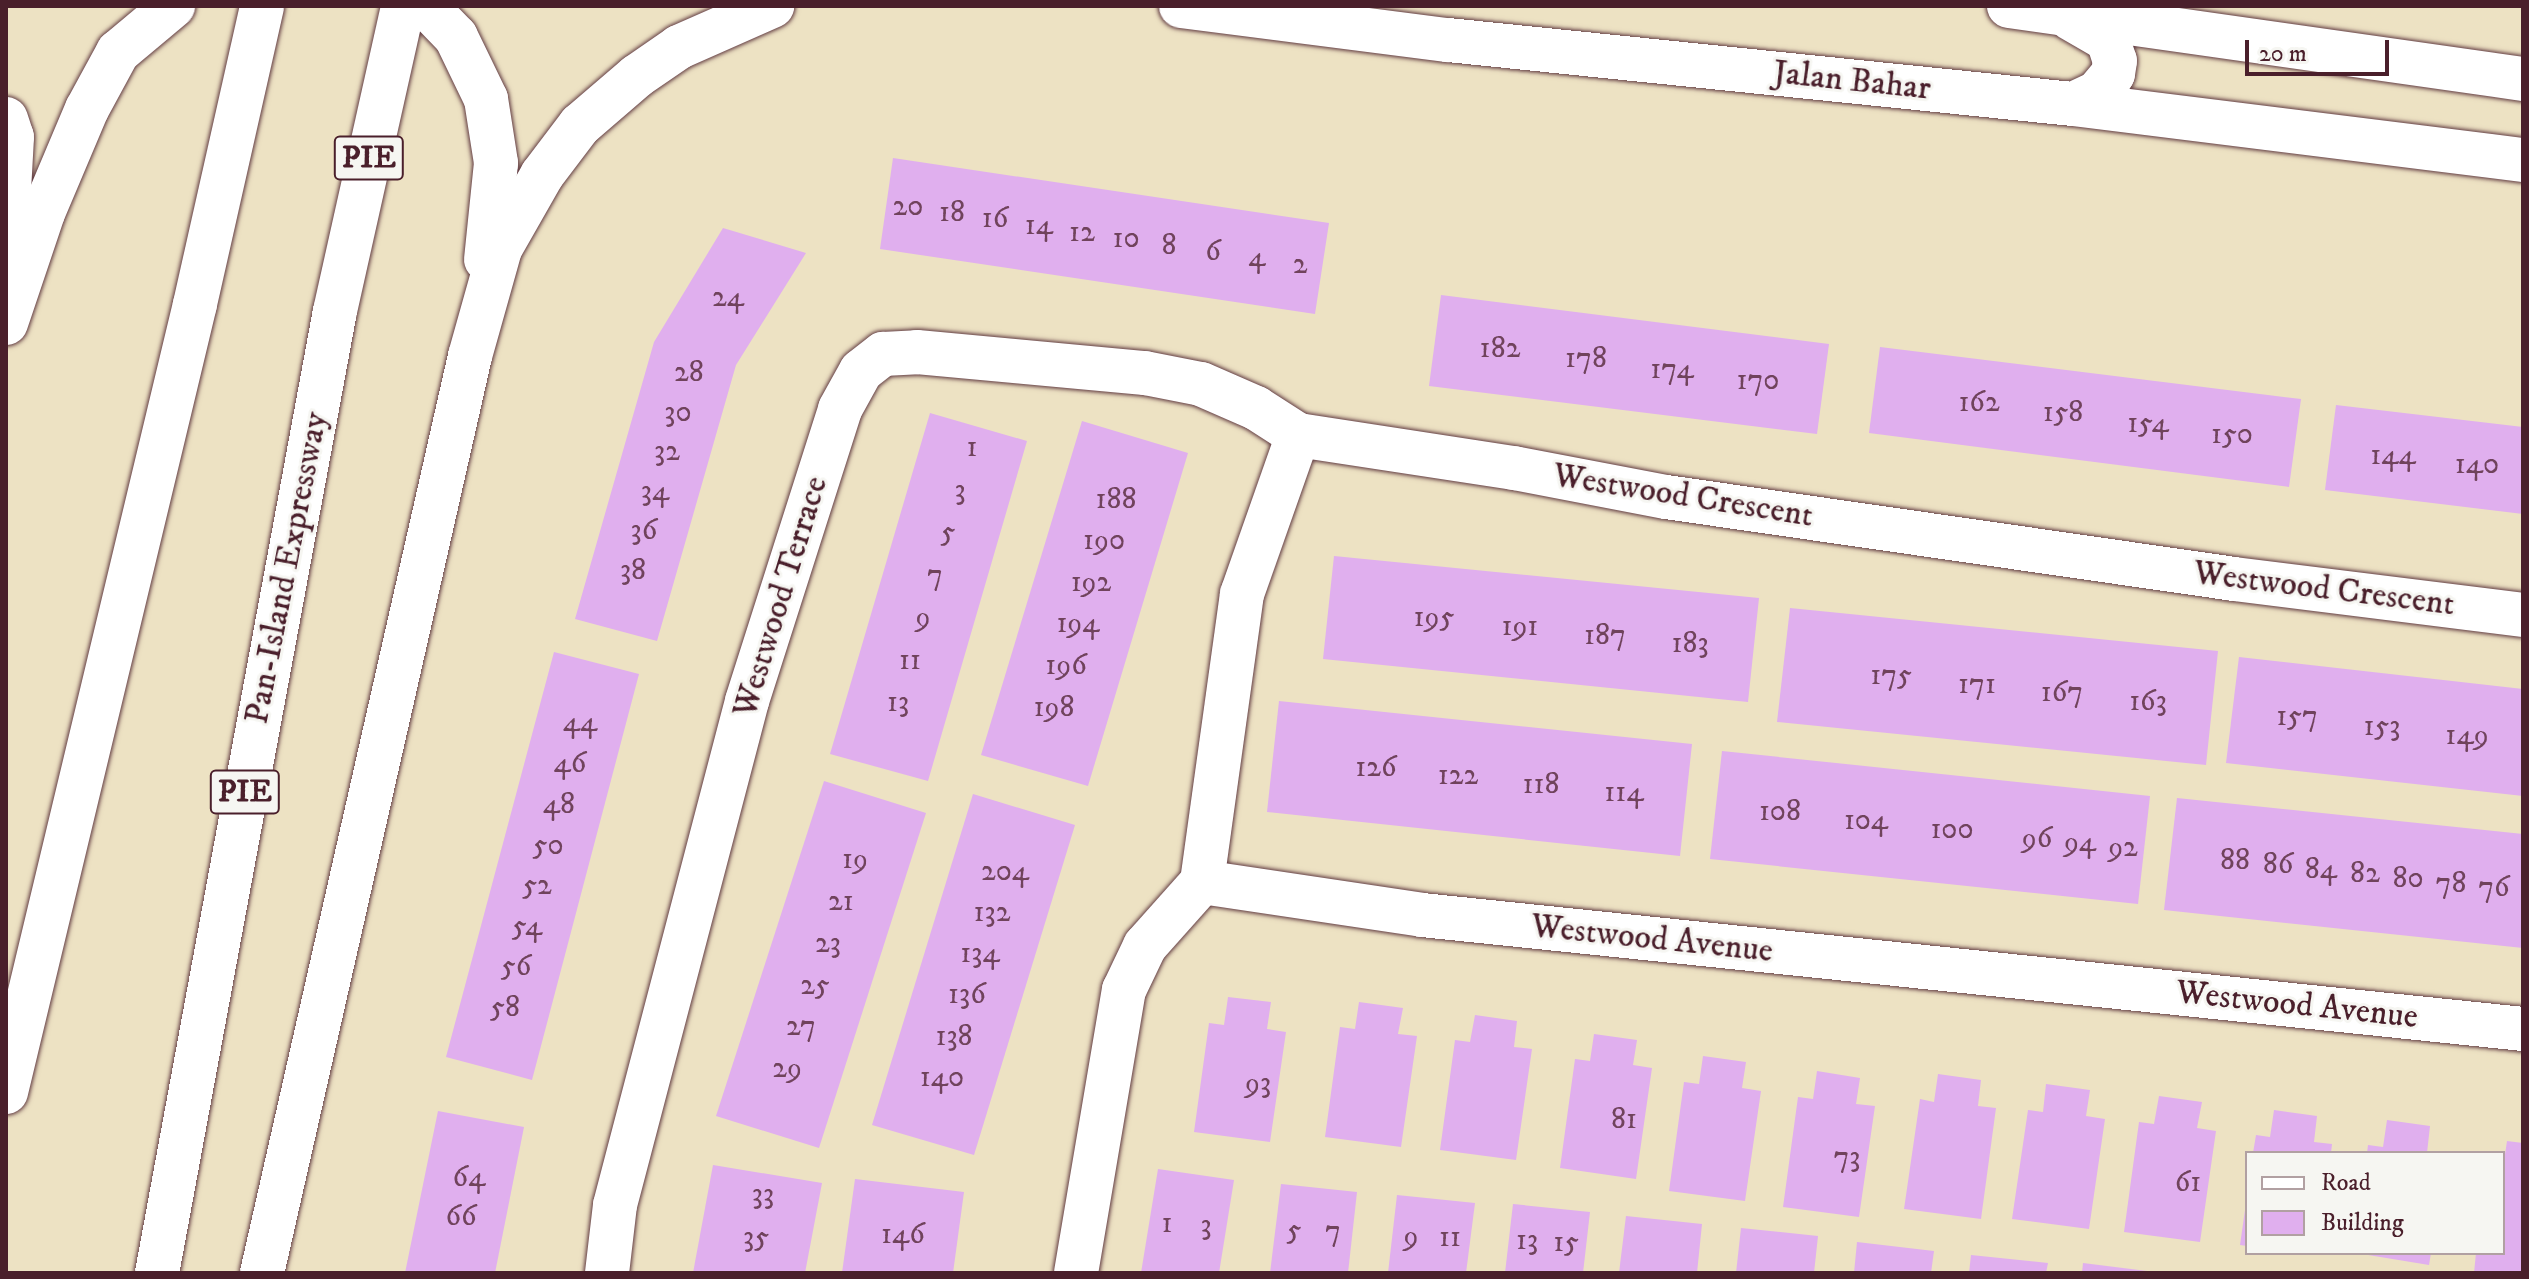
<!DOCTYPE html>
<style>
body{margin:0}
#map{position:relative;width:2529px;height:1279px;overflow:hidden;background:#ede2c3;font-family:"IM FELL DW Pica",serif}
div>[style]{position:absolute}
.building>*{inset:0;background:#e0afee}
.roads{filter:drop-shadow(0 0 2px #623c42) drop-shadow(0 0 2px #623c42)}
.street>*{height:44px;margin:-22px;padding:0 22px;transform-origin:22px;border-radius:22px;background:#fff}
.primary>*{height:44px;margin:-22px;padding:0 22px;transform-origin:22px;border-radius:22px;background:#fff}
.highway>*{height:44px;margin:-22px;padding:0 22px;transform-origin:22px;border-radius:22px;background:#fff}
span{translate:-50% -50%;white-space:nowrap;text-align:center;line-height:1.15;-webkit-text-stroke:6px #f6f6f2;paint-order:stroke}
.number-label{font-size:30px;color:#70435c}
.number-label span{-webkit-text-stroke-width:0}
.shield-label span{padding:2px 6px;background:#f6f6f2;border:2px solid;border-radius:6px;-webkit-text-stroke-width:0}
.shield-label{font-size:32px;color:#4a1f2b;font-weight:700}
.street-label{font-size:34px;color:#4a1f2b}
.frame{position:absolute;inset:0;border:8px solid #4a1f2b;pointer-events:none}
.legend{position:absolute;left:2245px;top:1151px;width:260px;height:104px;box-sizing:border-box;background:#f6f6f2;border:2px solid #b1a0a2;margin:0;padding:10px 14px;list-style:none;font-size:24px;color:#4a1f2b}
.legend li{display:flex;align-items:center;gap:16px;height:40px}
.legend b{width:40px;border:2px solid #b1a0a2}
.scale{position:absolute;left:2245px;top:40px;width:144px;height:36px;box-sizing:border-box;border:4px solid #4a1f2b;border-top:0;padding-left:10px;font-size:24px;line-height:28px;white-space:nowrap;color:#4a1f2b;-webkit-text-stroke:6px #f6f6f2;paint-order:stroke}
</style>
<div id="map">
<div class="building">
<div style="clip-path:polygon(893px 158px,1329px 223px,1315px 314px,880px 249px)"></div>
<div style="clip-path:polygon(723px 228px,806px 253px,736px 365px,657px 641px,575px 619px,654px 342px)"></div>
<div style="clip-path:polygon(1441px 295px,1829px 344px,1817px 434px,1429px 386px)"></div>
<div style="clip-path:polygon(1880px 347px,2301px 399px,2289px 487px,1869px 433px)"></div>
<div style="clip-path:polygon(2336px 405px,2523px 427px,2523px 514px,2325px 490px)"></div>
<div style="clip-path:polygon(930px 413px,1027px 441px,928px 781px,830px 754px)"></div>
<div style="clip-path:polygon(1082px 421px,1188px 453px,1088px 786px,981px 755px)"></div>
<div style="clip-path:polygon(1334px 556px,1759px 598px,1748px 702px,1323px 659px)"></div>
<div style="clip-path:polygon(1790px 608px,2218px 651px,2206px 765px,1777px 722px)"></div>
<div style="clip-path:polygon(554px 652px,639px 674px,532px 1080px,446px 1057px)"></div>
<div style="clip-path:polygon(2239px 657px,2523px 689px,2523px 796px,2226px 763px)"></div>
<div style="clip-path:polygon(1279px 701px,1692px 744px,1680px 856px,1267px 812px)"></div>
<div style="clip-path:polygon(1722px 751px,2150px 796px,2138px 904px,1710px 859px)"></div>
<div style="clip-path:polygon(824px 781px,926px 813px,819px 1148px,716px 1116px)"></div>
<div style="clip-path:polygon(973px 794px,1075px 825px,974px 1155px,872px 1125px)"></div>
<div style="clip-path:polygon(2177px 798px,2523px 834px,2523px 948px,2164px 910px)"></div>
<div style="clip-path:polygon(1228px 997px,1271px 1002px,1267px 1029px,1286px 1032px,1270px 1142px,1194px 1132px,1209px 1023px,1224px 1025px)"></div>
<div style="clip-path:polygon(1359px 1002px,1403px 1008px,1398px 1034px,1417px 1036px,1401px 1147px,1325px 1137px,1340px 1027px,1355px 1029px)"></div>
<div style="clip-path:polygon(1475px 1015px,1517px 1021px,1514px 1047px,1532px 1049px,1516px 1160px,1440px 1150px,1455px 1040px,1470px 1042px)"></div>
<div style="clip-path:polygon(1594px 1034px,1637px 1040px,1633px 1065px,1652px 1068px,1636px 1179px,1560px 1168px,1575px 1059px,1590px 1061px)"></div>
<div style="clip-path:polygon(1703px 1056px,1746px 1062px,1742px 1088px,1761px 1091px,1745px 1201px,1669px 1191px,1684px 1082px,1699px 1084px)"></div>
<div style="clip-path:polygon(1817px 1071px,1860px 1078px,1856px 1104px,1875px 1106px,1859px 1217px,1783px 1207px,1798px 1097px,1813px 1099px)"></div>
<div style="clip-path:polygon(1938px 1074px,1981px 1080px,1978px 1106px,1996px 1108px,1981px 1219px,1904px 1209px,1920px 1099px,1934px 1102px)"></div>
<div style="clip-path:polygon(2046px 1084px,2090px 1090px,2086px 1116px,2105px 1119px,2089px 1229px,2012px 1219px,2028px 1110px,2043px 1112px)"></div>
<div style="clip-path:polygon(2159px 1096px,2202px 1102px,2197px 1128px,2216px 1131px,2200px 1242px,2124px 1232px,2139px 1122px,2154px 1124px)"></div>
<div style="clip-path:polygon(2274px 1110px,2317px 1116px,2314px 1142px,2332px 1144px,2331px 1153px,2253px 1153px,2256px 1135px,2270px 1137px)"></div>
<div style="clip-path:polygon(438px 1111px,524px 1127px,495px 1273px,405px 1273px)"></div>
<div style="clip-path:polygon(2387px 1120px,2430px 1126px,2427px 1153px,2367px 1153px,2368px 1145px,2383px 1147px)"></div>
<div style="clip-path:polygon(2507px 1141px,2523px 1143px,2523px 1273px,2474px 1273px,2476px 1253px,2503px 1253px,2503px 1168px)"></div>
<div style="clip-path:polygon(713px 1165px,822px 1183px,805px 1273px,693px 1273px)"></div>
<div style="clip-path:polygon(1158px 1169px,1234px 1180px,1219px 1273px,1141px 1273px)"></div>
<div style="clip-path:polygon(855px 1179px,964px 1192px,953px 1273px,842px 1273px)"></div>
<div style="clip-path:polygon(1281px 1184px,1357px 1192px,1348px 1273px,1270px 1273px)"></div>
<div style="clip-path:polygon(1397px 1195px,1475px 1203px,1466px 1273px,1388px 1273px)"></div>
<div style="clip-path:polygon(1513px 1204px,1590px 1212px,1583px 1273px,1505px 1273px)"></div>
<div style="clip-path:polygon(2245px 1210px,2247px 1210px,2247px 1246px,2240px 1245px)"></div>
<div style="clip-path:polygon(1626px 1216px,1702px 1224px,1697px 1273px,1619px 1273px)"></div>
<div style="clip-path:polygon(1741px 1228px,1818px 1236px,1814px 1273px,1736px 1273px)"></div>
<div style="clip-path:polygon(1857px 1242px,1934px 1251px,1931px 1273px,1854px 1273px)"></div>
<div style="clip-path:polygon(2356px 1253px,2431px 1253px,2429px 1265px)"></div>
<div style="clip-path:polygon(1971px 1255px,2048px 1263px,2046px 1273px,1969px 1273px)"></div>
<div style="clip-path:polygon(2083px 1263px,2147px 1271px,2146px 1273px,2082px 1273px)"></div>
</div>
<div class="roads">
<div class="street">
<div style="left:1202px;top:882px;width:222px;rotate:8.5deg"></div>
<div style="left:1422px;top:915px;width:1107px;rotate:5.91deg"></div>
<div style="left:1202px;top:882px;width:291px;rotate:-82.1deg"></div>
<div style="left:1242px;top:594px;width:169px;rotate:-70.6deg"></div>
<div style="left:607px;top:1273px;width:68px;rotate:-83.3deg"></div>
<div style="left:615px;top:1205px;width:521px;rotate:-75.32deg"></div>
<div style="left:747px;top:701px;width:306px;rotate:-72.3deg"></div>
<div style="left:840px;top:409px;width:43px;rotate:-61.1deg"></div>
<div style="left:861px;top:371px;width:28px;rotate:-38deg"></div>
<div style="left:883px;top:354px;width:34px;rotate:-3deg"></div>
<div style="left:917px;top:352px;width:229px;rotate:5.3deg"></div>
<div style="left:1145px;top:373px;width:57px;rotate:11.1deg"></div>
<div style="left:1201px;top:384px;width:60px;rotate:23.6deg"></div>
<div style="left:1256px;top:408px;width:50px;rotate:32.7deg"></div>
<div style="left:1298px;top:435px;width:219px;rotate:8.7deg"></div>
<div style="left:1514px;top:468px;width:155px;rotate:10.8deg"></div>
<div style="left:1666px;top:497px;width:574px;rotate:8.21deg"></div>
<div style="left:2234px;top:579px;width:291px;rotate:7.1deg"></div>
<div style="left:1076px;top:1273px;width:287px;rotate:-80.4deg"></div>
<div style="left:1124px;top:990px;width:49px;rotate:-64.5deg"></div>
<div style="left:1145px;top:946px;width:86px;rotate:-48.3deg"></div>
</div>
<div class="primary">
<div style="left:1181px;top:6px;width:269px;rotate:7.3deg"></div>
<div style="left:1448px;top:40px;width:628px;rotate:5.85deg"></div>
<div style="left:2073px;top:104px;width:453px;rotate:7.1deg"></div>
<div style="left:2009px;top:6px;width:519px;rotate:8.08deg"></div>
<div style="left:2070px;top:18px;width:44px;rotate:30.1deg"></div>
<div style="left:2108px;top:40px;width:22px;rotate:72deg"></div>
<div style="left:2115px;top:61px;width:13px;rotate:99deg"></div>
<div style="left:2113px;top:74px;width:25px;rotate:130deg"></div>
<div style="left:2097px;top:93px;width:26px;rotate:155deg"></div>
</div>
<div class="highway">
<div style="left:426px;top:6px;width:43px;rotate:45.9deg"></div>
<div style="left:456px;top:37px;width:69px;rotate:64.2deg"></div>
<div style="left:486px;top:99px;width:65px;rotate:81.1deg"></div>
<div style="left:496px;top:163px;width:97px;rotate:95.9deg"></div>
<div style="left:6px;top:119px;width:19px;rotate:72deg"></div>
<div style="left:12px;top:137px;width:106px;rotate:93.2deg"></div>
<div style="left:6px;top:323px;width:116px;rotate:-71.4deg"></div>
<div style="left:43px;top:213px;width:113px;rotate:-67.1deg"></div>
<div style="left:87px;top:109px;width:65px;rotate:-61.5deg"></div>
<div style="left:118px;top:52px;width:72px;rotate:-39.9deg"></div>
<div style="left:6px;top:1092px;width:810px;rotate:-76.51deg"></div>
<div style="left:195px;top:304px;width:305px;rotate:-77.3deg"></div>
<div style="left:157px;top:1273px;width:978px;rotate:-79.52deg"></div>
<div style="left:335px;top:311px;width:312px;rotate:-77.4deg"></div>
<div style="left:262px;top:1273px;width:940px;rotate:-77.22deg"></div>
<div style="left:470px;top:356px;width:111px;rotate:-74.3deg"></div>
<div style="left:500px;top:249px;width:85px;rotate:-60.4deg"></div>
<div style="left:542px;top:175px;width:63px;rotate:-52.8deg"></div>
<div style="left:580px;top:125px;width:75px;rotate:-40.7deg"></div>
<div style="left:637px;top:76px;width:51px;rotate:-34.6deg"></div>
<div style="left:679px;top:47px;width:102px;rotate:-23.8deg"></div>
</div>
</div>
<div class="number-label">
<span style="left:908px;top:207px">20</span>
<span style="left:952px;top:213px">18</span>
<span style="left:995px;top:219px">16</span>
<span style="left:1039px;top:226px">14</span>
<span style="left:1082px;top:233px">12</span>
<span style="left:1126px;top:239px">10</span>
<span style="left:1169px;top:246px">8</span>
<span style="left:1213px;top:252px">6</span>
<span style="left:1257px;top:258px">4</span>
<span style="left:1300px;top:265px">2</span>
<span style="left:728px;top:298px">24</span>
<span style="left:1500px;top:349px">182</span>
<span style="left:1586px;top:359px">178</span>
<span style="left:1672px;top:370px">174</span>
<span style="left:689px;top:373px">28</span>
<span style="left:1758px;top:381px">170</span>
<span style="left:1979px;top:403px">162</span>
<span style="left:678px;top:413px">30</span>
<span style="left:2063px;top:413px">158</span>
<span style="left:2148px;top:424px">154</span>
<span style="left:2232px;top:435px">150</span>
<span style="left:972px;top:448px">1</span>
<span style="left:667px;top:452px">32</span>
<span style="left:2393px;top:456px">144</span>
<span style="left:2477px;top:465px">140</span>
<span style="left:960px;top:491px">3</span>
<span style="left:655px;top:492px">34</span>
<span style="left:1116px;top:500px">188</span>
<span style="left:644px;top:531px">36</span>
<span style="left:948px;top:533px">5</span>
<span style="left:1104px;top:541px">190</span>
<span style="left:633px;top:571px">38</span>
<span style="left:935px;top:576px">7</span>
<span style="left:1091px;top:583px">192</span>
<span style="left:923px;top:618px">9</span>
<span style="left:1434px;top:618px">195</span>
<span style="left:1078px;top:624px">194</span>
<span style="left:1520px;top:627px">191</span>
<span style="left:1605px;top:636px">187</span>
<span style="left:1690px;top:644px">183</span>
<span style="left:910px;top:661px">11</span>
<span style="left:1066px;top:666px">196</span>
<span style="left:1891px;top:676px">175</span>
<span style="left:1977px;top:685px">171</span>
<span style="left:2062px;top:693px">167</span>
<span style="left:2148px;top:702px">163</span>
<span style="left:898px;top:703px">13</span>
<span style="left:1054px;top:708px">198</span>
<span style="left:2297px;top:717px">157</span>
<span style="left:580px;top:723px">44</span>
<span style="left:2382px;top:727px">153</span>
<span style="left:2467px;top:736px">149</span>
<span style="left:570px;top:764px">46</span>
<span style="left:1376px;top:768px">126</span>
<span style="left:1458px;top:776px">122</span>
<span style="left:1541px;top:785px">118</span>
<span style="left:1624px;top:793px">114</span>
<span style="left:559px;top:805px">48</span>
<span style="left:1780px;top:812px">108</span>
<span style="left:1866px;top:821px">104</span>
<span style="left:1952px;top:830px">100</span>
<span style="left:2037px;top:839px">96</span>
<span style="left:2080px;top:843px">94</span>
<span style="left:548px;top:846px">50</span>
<span style="left:2123px;top:848px">92</span>
<span style="left:855px;top:860px">19</span>
<span style="left:2235px;top:861px">88</span>
<span style="left:2278px;top:865px">86</span>
<span style="left:2321px;top:870px">84</span>
<span style="left:1005px;top:872px">204</span>
<span style="left:2365px;top:874px">82</span>
<span style="left:2408px;top:879px">80</span>
<span style="left:2451px;top:884px">78</span>
<span style="left:537px;top:886px">52</span>
<span style="left:2494px;top:888px">76</span>
<span style="left:841px;top:902px">21</span>
<span style="left:992px;top:913px">132</span>
<span style="left:527px;top:927px">54</span>
<span style="left:828px;top:944px">23</span>
<span style="left:980px;top:954px">134</span>
<span style="left:516px;top:967px">56</span>
<span style="left:815px;top:986px">25</span>
<span style="left:967px;top:995px">136</span>
<span style="left:505px;top:1008px">58</span>
<span style="left:801px;top:1027px">27</span>
<span style="left:954px;top:1037px">138</span>
<span style="left:787px;top:1069px">29</span>
<span style="left:942px;top:1078px">140</span>
<span style="left:1258px;top:1084px">93</span>
<span style="left:1624px;top:1120px">81</span>
<span style="left:1847px;top:1158px">73</span>
<span style="left:469px;top:1178px">64</span>
<span style="left:2188px;top:1183px">61</span>
<span style="left:763px;top:1195px">33</span>
<span style="left:461px;top:1217px">66</span>
<span style="left:1167px;top:1224px">1</span>
<span style="left:1206px;top:1226px">3</span>
<span style="left:1294px;top:1231px">5</span>
<span style="left:1333px;top:1232px">7</span>
<span style="left:903px;top:1235px">146</span>
<span style="left:1411px;top:1237px">9</span>
<span style="left:756px;top:1238px">35</span>
<span style="left:1450px;top:1238px">11</span>
<span style="left:1527px;top:1241px">13</span>
<span style="left:1566px;top:1243px">15</span>
</div>
<div class="shield-label">
<span style="left:369px;top:158px">PIE</span>
<span style="left:245px;top:792px">PIE</span>
</div>
<div class="street-label">
<span style="left:1852px;top:81px;rotate:6deg">Jalan Bahar</span>
<span style="left:1683px;top:496px;rotate:9deg">Westwood Crescent</span>
<span style="left:287px;top:568px;rotate:-79deg">Pan-Island Expressway</span>
<span style="left:2324px;top:589px;rotate:7deg">Westwood Crescent</span>
<span style="left:781px;top:597px;rotate:-73deg">Westwood Terrace</span>
<span style="left:1652px;top:939px;rotate:6deg">Westwood Avenue</span>
<span style="left:2297px;top:1005px;rotate:6deg">Westwood Avenue</span>
</div>
<div class="frame"></div>
<ul class="legend">
<li><b style="height:10px;background:#fff"></b>Road</li>
<li><b style="height:22px;background:#e0afee"></b>Building</li>
</ul>
<div class="scale">20 m</div>
</div>
